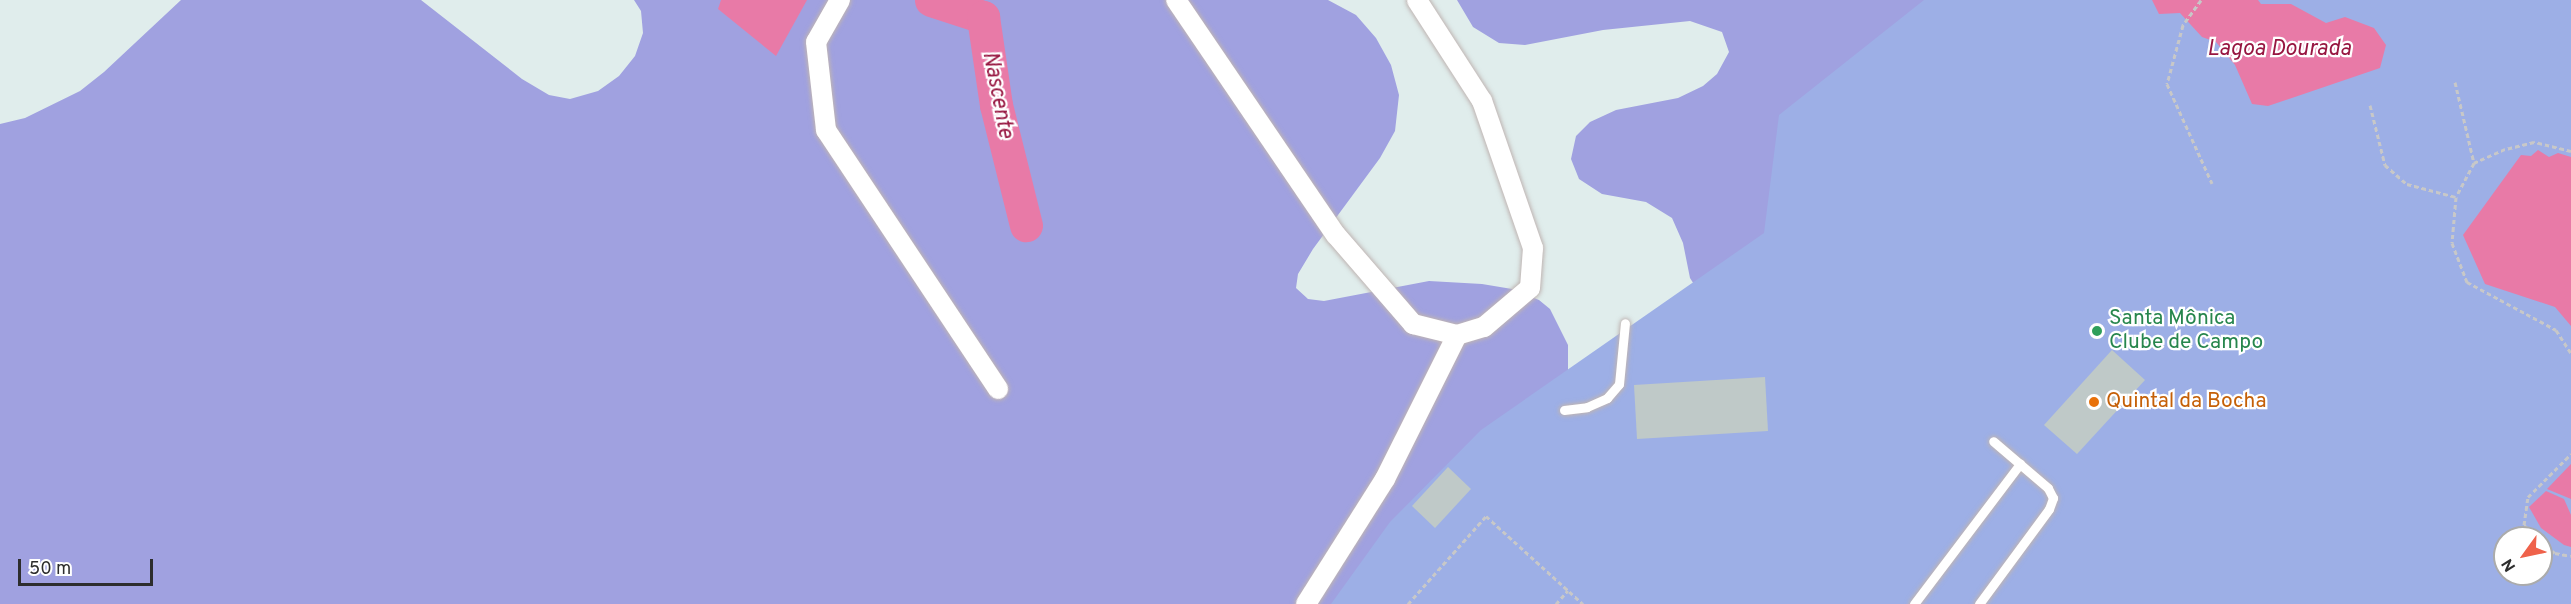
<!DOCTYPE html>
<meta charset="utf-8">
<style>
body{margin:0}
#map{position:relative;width:2571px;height:604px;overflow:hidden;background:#e0edec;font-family:Overpass,sans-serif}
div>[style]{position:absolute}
.green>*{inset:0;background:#a0a1e0}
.pitch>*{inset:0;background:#9dafe6}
.water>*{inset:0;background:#e87aa7}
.river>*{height:33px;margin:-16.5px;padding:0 16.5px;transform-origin:16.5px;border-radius:16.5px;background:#e87aa7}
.building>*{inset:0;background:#bfc9c8}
.path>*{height:3px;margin-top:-1.5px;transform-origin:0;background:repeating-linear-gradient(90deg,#c8c8c8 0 4.5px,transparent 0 7.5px)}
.roads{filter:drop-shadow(0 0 2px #bfb5b3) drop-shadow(0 0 2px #bfb5b3)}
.service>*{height:9px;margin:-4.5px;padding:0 4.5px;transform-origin:4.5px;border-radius:4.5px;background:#fff}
.minor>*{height:20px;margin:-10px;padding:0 10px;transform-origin:10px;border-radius:10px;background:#fff}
.dots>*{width:16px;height:16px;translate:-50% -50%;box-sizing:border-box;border:3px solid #fff;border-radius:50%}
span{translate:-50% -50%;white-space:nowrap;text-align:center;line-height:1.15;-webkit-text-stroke:4.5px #fff;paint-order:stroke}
.leisure-label{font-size:21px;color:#27864d}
.left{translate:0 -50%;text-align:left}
.food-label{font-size:21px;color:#c56008}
.water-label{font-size:22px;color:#971641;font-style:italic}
.north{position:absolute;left:2493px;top:526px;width:60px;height:60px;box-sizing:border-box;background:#fff;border:2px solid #ababab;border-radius:50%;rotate:237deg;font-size:16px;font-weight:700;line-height:24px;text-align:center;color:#2d2d2d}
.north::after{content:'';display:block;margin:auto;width:21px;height:27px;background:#ef624b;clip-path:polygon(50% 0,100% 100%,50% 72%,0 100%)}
.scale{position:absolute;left:18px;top:559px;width:135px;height:27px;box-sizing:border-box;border:3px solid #2d2d2d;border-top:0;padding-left:8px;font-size:18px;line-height:21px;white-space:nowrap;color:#2d2d2d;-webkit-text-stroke:4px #fff;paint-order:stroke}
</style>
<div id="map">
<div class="green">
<div style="clip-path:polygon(181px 0,421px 0,522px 79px,549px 95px,570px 99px,598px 91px,619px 76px,635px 56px,643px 33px,641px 11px,634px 0,1328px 0,1356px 15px,1376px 38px,1391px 65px,1399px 95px,1395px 131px,1380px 158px,1313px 249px,1298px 274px,1296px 288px,1308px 299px,1324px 301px,1429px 281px,1482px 284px,1512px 289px,1539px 300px,1550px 309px,1568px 345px,1568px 375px,1341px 604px,0 604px,0 124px,25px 118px,80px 91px,104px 72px)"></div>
<div style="clip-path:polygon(1457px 0,2155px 0,1709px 308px,1690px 278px,1683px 243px,1672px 218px,1646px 202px,1602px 194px,1579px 179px,1571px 159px,1576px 136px,1590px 122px,1616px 110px,1678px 98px,1703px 86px,1717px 74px,1729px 52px,1722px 32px,1690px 21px,1603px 30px,1525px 45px,1499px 43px,1473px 27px)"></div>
</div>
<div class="pitch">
<div style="clip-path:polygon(evenodd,1924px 0,2571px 0,2571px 604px,1331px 604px,1390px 522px,1481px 430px,1764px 233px,1779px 115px,1924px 0,2505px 538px,2541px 538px,2541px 574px,2505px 574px,2505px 538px)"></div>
</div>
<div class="water">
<div style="clip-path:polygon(721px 0,807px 0,776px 56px,718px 9px)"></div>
<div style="clip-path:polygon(2152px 0,2258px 0,2261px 4px,2291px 4px,2326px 23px,2345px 17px,2374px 28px,2386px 45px,2380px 68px,2268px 106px,2252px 104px,2235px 65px,2216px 42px,2202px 37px,2180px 13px,2159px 14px)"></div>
<div style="clip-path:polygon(2538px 150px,2549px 157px,2558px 153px,2571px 157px,2571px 326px,2555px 307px,2485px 284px,2463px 235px,2521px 155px,2531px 156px)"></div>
<div style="clip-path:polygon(2571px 464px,2571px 499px,2547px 489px)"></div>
<div style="clip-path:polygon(2546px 491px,2564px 499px,2571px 515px,2571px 547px,2564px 545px,2541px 528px,2529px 507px)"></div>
</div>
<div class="river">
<div style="left:931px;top:0;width:55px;rotate:18.1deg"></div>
<div style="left:983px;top:17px;width:89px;rotate:81.6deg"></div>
<div style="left:996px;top:105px;width:124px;rotate:76deg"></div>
</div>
<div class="building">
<div style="clip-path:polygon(2112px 350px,2145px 380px,2077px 454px,2044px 425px)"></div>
<div style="clip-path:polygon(1765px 377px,1768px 431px,1637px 439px,1634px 385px)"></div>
<div style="clip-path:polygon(1448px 467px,1471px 489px,1435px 528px,1412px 506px)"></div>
</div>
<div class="path">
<div style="left:2201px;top:0;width:31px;rotate:126deg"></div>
<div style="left:2183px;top:25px;width:61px;rotate:105.2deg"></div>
<div style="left:2167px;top:84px;width:109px;rotate:65.6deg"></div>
<div style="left:2455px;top:82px;width:83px;rotate:76.8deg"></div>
<div style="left:2370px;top:105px;width:62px;rotate:76deg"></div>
<div style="left:2385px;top:165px;width:29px;rotate:41deg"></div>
<div style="left:2407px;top:184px;width:51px;rotate:14.9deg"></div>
<div style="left:2571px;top:151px;width:38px;rotate:-166deg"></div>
<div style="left:2534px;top:142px;width:30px;rotate:166deg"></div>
<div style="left:2505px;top:149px;width:34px;rotate:156deg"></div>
<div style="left:2474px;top:163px;width:38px;rotate:118deg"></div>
<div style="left:2456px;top:197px;width:46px;rotate:95deg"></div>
<div style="left:2452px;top:243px;width:42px;rotate:69deg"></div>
<div style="left:2467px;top:282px;width:101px;rotate:28.3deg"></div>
<div style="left:2556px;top:330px;width:27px;rotate:57deg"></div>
<div style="left:2538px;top:538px;width:19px;rotate:-137deg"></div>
<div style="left:2524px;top:525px;width:28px;rotate:-82deg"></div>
<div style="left:2528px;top:497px;width:61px;rotate:-45deg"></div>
<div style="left:2541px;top:541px;width:18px;rotate:41deg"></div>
<div style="left:2555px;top:553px;width:16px;rotate:11deg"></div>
<div style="left:1408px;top:604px;width:118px;rotate:-48.4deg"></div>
<div style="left:1486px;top:516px;width:131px;rotate:42.2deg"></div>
<div style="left:1556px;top:604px;width:18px;rotate:-49deg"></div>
</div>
<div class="roads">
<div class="service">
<div style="left:1564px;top:410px;width:23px;rotate:-7deg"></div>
<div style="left:1587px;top:407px;width:22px;rotate:-24deg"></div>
<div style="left:1607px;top:398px;width:18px;rotate:-49deg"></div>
<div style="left:1619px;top:384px;width:61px;rotate:-84.4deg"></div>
<div style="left:1914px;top:604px;width:176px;rotate:-52.9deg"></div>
<div style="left:1979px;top:604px;width:118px;rotate:-53.6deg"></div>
<div style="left:2049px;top:509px;width:12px;rotate:-70deg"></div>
<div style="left:2053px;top:498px;width:11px;rotate:-117deg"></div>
<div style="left:2048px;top:488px;width:72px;rotate:-139.5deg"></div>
</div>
<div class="minor">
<div style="left:840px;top:0;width:48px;rotate:119.7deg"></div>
<div style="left:816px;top:42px;width:89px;rotate:83.5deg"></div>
<div style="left:826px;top:130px;width:311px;rotate:56.4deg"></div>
<div style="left:1176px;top:0;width:284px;rotate:55.8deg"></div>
<div style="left:1336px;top:235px;width:118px;rotate:49.1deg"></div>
<div style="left:1413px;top:324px;width:45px;rotate:14deg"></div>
<div style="left:1457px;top:335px;width:28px;rotate:-17deg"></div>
<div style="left:1484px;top:327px;width:60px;rotate:-40.3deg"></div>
<div style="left:1530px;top:288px;width:40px;rotate:-85.7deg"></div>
<div style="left:1533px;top:248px;width:156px;rotate:-109.1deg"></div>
<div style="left:1482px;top:101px;width:120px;rotate:-122.8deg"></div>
<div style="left:1306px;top:604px;width:148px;rotate:-57.7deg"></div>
<div style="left:1385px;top:479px;width:161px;rotate:-63.4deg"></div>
</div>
</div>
<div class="dots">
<div style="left:2097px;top:331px;background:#2e9e5b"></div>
<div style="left:2094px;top:402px;background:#e8710a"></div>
</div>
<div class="leisure-label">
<span class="left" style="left:2109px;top:331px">Santa Mônica<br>Clube de Campo</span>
</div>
<div class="food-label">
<span class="left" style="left:2106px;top:402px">Quintal da Bocha</span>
</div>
<div class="water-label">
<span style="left:2279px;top:50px">Lagoa Dourada</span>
<span style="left:997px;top:95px;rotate:79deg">Nascente</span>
</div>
<div class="north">N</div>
<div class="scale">50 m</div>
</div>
